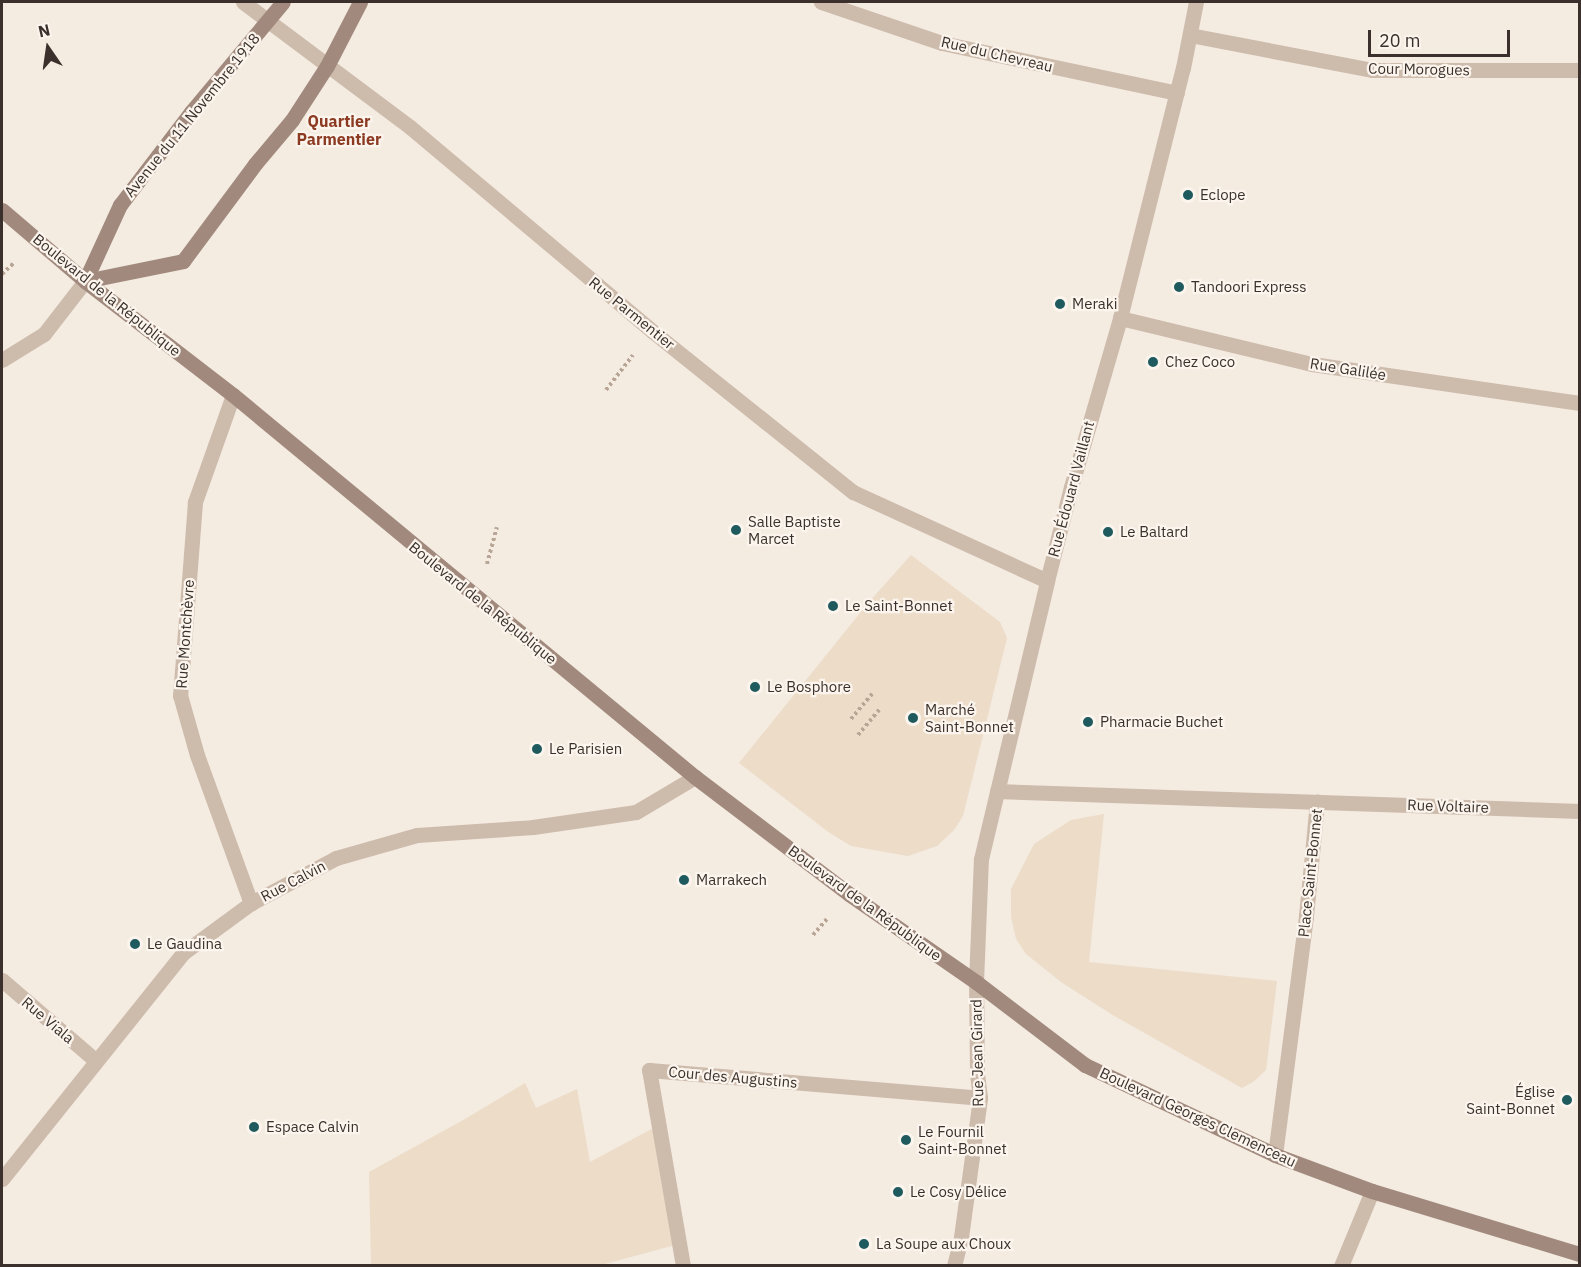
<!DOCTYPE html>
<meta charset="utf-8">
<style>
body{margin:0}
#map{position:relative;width:1581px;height:1267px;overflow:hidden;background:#f4ebe1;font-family:"IBM Plex Sans",sans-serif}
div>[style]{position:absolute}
.plaza>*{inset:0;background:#ecdcc8}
.path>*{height:4px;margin-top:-2px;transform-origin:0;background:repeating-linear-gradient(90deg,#b9a596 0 3px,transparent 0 6px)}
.pedestrian>*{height:15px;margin:-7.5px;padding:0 7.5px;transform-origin:7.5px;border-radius:7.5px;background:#cdbbac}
.minor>*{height:15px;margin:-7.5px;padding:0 7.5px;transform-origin:7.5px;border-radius:7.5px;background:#cdbbac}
.tertiary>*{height:15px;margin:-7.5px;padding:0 7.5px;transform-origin:7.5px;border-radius:7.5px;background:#cdbbac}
.secondary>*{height:15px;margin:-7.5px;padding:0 7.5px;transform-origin:7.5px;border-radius:7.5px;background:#a18a7d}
.dots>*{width:16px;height:16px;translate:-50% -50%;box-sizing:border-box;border:3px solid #fbf5ee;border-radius:50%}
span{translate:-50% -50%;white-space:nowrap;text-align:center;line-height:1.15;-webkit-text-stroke:4.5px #fbf5ee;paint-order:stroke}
.street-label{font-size:15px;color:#3b302b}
.poi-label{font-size:15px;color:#3b302b}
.left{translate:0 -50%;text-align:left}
.right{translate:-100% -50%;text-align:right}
.neighbourhood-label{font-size:16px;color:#8c3b22;font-weight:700}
.frame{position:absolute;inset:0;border:3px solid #3b302b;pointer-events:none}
.north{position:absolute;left:18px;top:18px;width:60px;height:60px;-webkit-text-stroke:4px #fbf5ee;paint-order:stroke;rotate:347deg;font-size:16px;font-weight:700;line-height:24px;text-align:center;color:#3b302b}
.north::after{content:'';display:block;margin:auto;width:21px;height:27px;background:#3b302b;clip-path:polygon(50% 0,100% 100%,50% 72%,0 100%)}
.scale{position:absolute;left:1368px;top:30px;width:142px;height:27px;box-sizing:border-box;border:3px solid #3b302b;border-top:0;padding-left:8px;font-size:18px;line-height:21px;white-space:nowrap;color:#3b302b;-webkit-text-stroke:4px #fbf5ee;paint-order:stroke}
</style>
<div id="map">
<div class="plaza">
<div style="clip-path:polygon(911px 555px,1000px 622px,1007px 638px,963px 816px,954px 830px,937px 846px,908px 856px,851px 846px,827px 831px,739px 763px,869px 602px)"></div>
<div style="clip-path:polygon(1104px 814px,1089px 962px,1277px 981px,1266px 1070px,1253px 1082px,1242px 1088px,1111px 1014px,1061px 982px,1026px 954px,1016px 939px,1011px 917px,1011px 889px,1034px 844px,1071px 820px)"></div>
<div style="clip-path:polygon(525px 1083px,536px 1108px,577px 1089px,590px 1162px,659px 1125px,679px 1244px,601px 1265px,371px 1265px,369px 1172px,465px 1119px)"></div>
</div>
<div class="path">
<div style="left:2px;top:274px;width:16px;rotate:-43deg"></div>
<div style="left:606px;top:390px;width:44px;rotate:-52.4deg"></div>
<div style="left:487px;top:564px;width:38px;rotate:-75deg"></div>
<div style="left:851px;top:719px;width:33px;rotate:-50deg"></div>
<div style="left:858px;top:735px;width:33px;rotate:-50deg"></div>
<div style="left:813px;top:935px;width:23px;rotate:-49deg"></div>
</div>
<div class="pedestrian">
<div style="left:683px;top:1266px;width:199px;rotate:-99.8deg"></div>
<div style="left:649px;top:1070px;width:332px;rotate:4.8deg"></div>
<div style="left:954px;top:1266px;width:30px;rotate:-76deg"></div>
<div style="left:961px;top:1237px;width:140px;rotate:-82.2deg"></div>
<div style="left:980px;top:1098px;width:26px;rotate:-97deg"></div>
<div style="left:977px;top:1072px;width:90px;rotate:-90.6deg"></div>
</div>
<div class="minor">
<div style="left:243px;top:2px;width:209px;rotate:36.8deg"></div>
<div style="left:410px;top:127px;width:317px;rotate:40.1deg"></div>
<div style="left:652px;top:331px;width:258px;rotate:38.7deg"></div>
<div style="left:853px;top:492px;width:213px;rotate:24.6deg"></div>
<div style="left:821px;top:2px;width:128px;rotate:18.7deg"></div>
<div style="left:942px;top:43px;width:240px;rotate:12deg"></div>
<div style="left:1190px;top:35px;width:185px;rotate:10.9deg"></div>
<div style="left:1372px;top:70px;width:208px"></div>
<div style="left:1120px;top:318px;width:197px;rotate:13.5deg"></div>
<div style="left:1312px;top:364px;width:271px;rotate:8.3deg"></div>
<div style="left:233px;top:395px;width:114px;rotate:109.6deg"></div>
<div style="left:195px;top:502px;width:194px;rotate:94.4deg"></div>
<div style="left:180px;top:695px;width:62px;rotate:74.2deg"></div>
<div style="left:197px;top:755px;width:158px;rotate:70deg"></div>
<div style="left:997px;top:791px;width:583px;rotate:1.96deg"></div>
<div style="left:2px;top:980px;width:123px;rotate:40.7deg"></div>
<div style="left:1275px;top:1155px;width:241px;rotate:-82.6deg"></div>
<div style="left:1306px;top:916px;width:115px;rotate:-84.5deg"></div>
<div style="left:2px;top:1179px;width:290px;rotate:-51.3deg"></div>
<div style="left:183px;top:953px;width:84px;rotate:-36.3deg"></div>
<div style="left:251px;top:903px;width:96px;rotate:-27.9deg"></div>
<div style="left:336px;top:858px;width:84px;rotate:-15.9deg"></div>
<div style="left:417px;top:835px;width:116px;rotate:-3.9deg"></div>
<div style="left:533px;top:827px;width:104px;rotate:-8.3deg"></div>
<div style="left:636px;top:812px;width:69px;rotate:-30.7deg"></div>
<div style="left:1341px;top:1266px;width:81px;rotate:-67.5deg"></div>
</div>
<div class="tertiary">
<div style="left:2px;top:360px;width:49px;rotate:-31.8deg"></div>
<div style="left:44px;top:334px;width:67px;rotate:-52.3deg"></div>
<div style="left:976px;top:982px;width:123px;rotate:-87.7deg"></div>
<div style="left:981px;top:859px;width:286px;rotate:-76.6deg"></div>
<div style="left:1047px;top:581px;width:97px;rotate:-75.7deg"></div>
<div style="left:1071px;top:487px;width:176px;rotate:-73.8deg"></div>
<div style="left:1120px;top:318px;width:258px;rotate:-75.9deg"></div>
<div style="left:1183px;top:68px;width:67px;rotate:-78.9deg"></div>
</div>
<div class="secondary">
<div style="left:2px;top:210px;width:109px;rotate:40.5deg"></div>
<div style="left:85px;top:281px;width:187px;rotate:37.6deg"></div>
<div style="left:233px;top:395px;width:599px;rotate:39.59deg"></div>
<div style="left:695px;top:777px;width:193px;rotate:37.2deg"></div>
<div style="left:849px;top:894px;width:155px;rotate:34.7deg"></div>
<div style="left:976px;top:982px;width:137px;rotate:37.3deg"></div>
<div style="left:1085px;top:1065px;width:210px;rotate:25.3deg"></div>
<div style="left:1275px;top:1155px;width:103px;rotate:20.4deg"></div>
<div style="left:1372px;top:1191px;width:217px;rotate:16.9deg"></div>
<div style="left:85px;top:281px;width:100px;rotate:-11.5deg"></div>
<div style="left:183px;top:261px;width:121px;rotate:-53.4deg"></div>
<div style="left:255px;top:164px;width:57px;rotate:-49.9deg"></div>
<div style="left:292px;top:120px;width:64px;rotate:-57.1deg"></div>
<div style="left:327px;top:66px;width:72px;rotate:-62.7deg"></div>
<div style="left:85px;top:281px;width:84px;rotate:-65.3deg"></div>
<div style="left:120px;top:205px;width:117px;rotate:-52.6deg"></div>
<div style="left:191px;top:112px;width:143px;rotate:-50.1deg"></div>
</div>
<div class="dots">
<div style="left:1188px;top:195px;background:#1f5a5e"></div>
<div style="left:1179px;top:287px;background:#1f5a5e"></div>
<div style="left:1060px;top:304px;background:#1f5a5e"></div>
<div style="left:1153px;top:362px;background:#1f5a5e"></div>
<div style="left:736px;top:530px;background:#1f5a5e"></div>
<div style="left:1108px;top:532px;background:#1f5a5e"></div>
<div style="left:833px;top:606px;background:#1f5a5e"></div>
<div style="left:755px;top:687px;background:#1f5a5e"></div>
<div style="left:913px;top:718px;background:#1f5a5e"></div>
<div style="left:1088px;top:722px;background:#1f5a5e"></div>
<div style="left:537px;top:749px;background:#1f5a5e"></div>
<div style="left:684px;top:880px;background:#1f5a5e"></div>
<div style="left:135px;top:944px;background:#1f5a5e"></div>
<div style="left:1567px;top:1100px;background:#1f5a5e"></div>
<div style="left:254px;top:1127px;background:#1f5a5e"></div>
<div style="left:906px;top:1140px;background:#1f5a5e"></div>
<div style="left:898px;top:1192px;background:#1f5a5e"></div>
<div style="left:864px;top:1244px;background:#1f5a5e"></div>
</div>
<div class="street-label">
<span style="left:997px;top:54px;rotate:13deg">Rue du Chevreau</span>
<span style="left:1419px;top:69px;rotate:1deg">Cour Morogues</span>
<span style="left:192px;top:115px;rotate:-51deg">Avenue du 11 Novembre 1918</span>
<span style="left:107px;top:295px;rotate:39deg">Boulevard de la République</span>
<span style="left:632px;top:313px;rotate:39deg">Rue Parmentier</span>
<span style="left:1348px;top:369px;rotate:9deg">Rue Galilée</span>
<span style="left:1071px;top:489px;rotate:-75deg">Rue Édouard Vaillant</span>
<span style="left:483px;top:603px;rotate:39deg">Boulevard de la République</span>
<span style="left:185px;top:634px;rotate:-86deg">Rue Montchèvre</span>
<span style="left:1448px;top:806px;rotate:2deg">Rue Voltaire</span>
<span style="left:1310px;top:873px;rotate:-84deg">Place Saint-Bonnet</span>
<span style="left:293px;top:881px;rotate:-28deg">Rue Calvin</span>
<span style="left:865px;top:903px;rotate:36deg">Boulevard de la République</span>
<span style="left:48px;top:1020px;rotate:40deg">Rue Viala</span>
<span style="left:977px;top:1053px;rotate:-91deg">Rue Jean Girard</span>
<span style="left:733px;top:1077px;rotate:5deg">Cour des Augustins</span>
<span style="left:1198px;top:1117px;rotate:25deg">Boulevard Georges Clemenceau</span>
</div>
<div class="poi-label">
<span class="left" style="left:1200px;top:195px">Eclope</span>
<span class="left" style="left:1191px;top:287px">Tandoori Express</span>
<span class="left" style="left:1072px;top:304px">Meraki</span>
<span class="left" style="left:1165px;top:362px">Chez Coco</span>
<span class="left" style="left:748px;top:530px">Salle Baptiste<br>Marcet</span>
<span class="left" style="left:1120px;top:532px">Le Baltard</span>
<span class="left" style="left:845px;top:606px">Le Saint-Bonnet</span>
<span class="left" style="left:767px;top:687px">Le Bosphore</span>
<span class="left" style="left:925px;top:718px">Marché<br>Saint-Bonnet</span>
<span class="left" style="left:1100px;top:722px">Pharmacie Buchet</span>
<span class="left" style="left:549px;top:749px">Le Parisien</span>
<span class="left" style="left:696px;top:880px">Marrakech</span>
<span class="left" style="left:147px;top:944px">Le Gaudina</span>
<span class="right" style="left:1555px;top:1100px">Église<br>Saint-Bonnet</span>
<span class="left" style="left:266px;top:1127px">Espace Calvin</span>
<span class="left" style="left:918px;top:1140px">Le Fournil<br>Saint-Bonnet</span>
<span class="left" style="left:910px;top:1192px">Le Cosy Délice</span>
<span class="left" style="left:876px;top:1244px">La Soupe aux Choux</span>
</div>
<div class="neighbourhood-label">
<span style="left:339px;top:130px">Quartier<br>Parmentier</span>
</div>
<div class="frame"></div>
<div class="north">N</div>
<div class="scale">20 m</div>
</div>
